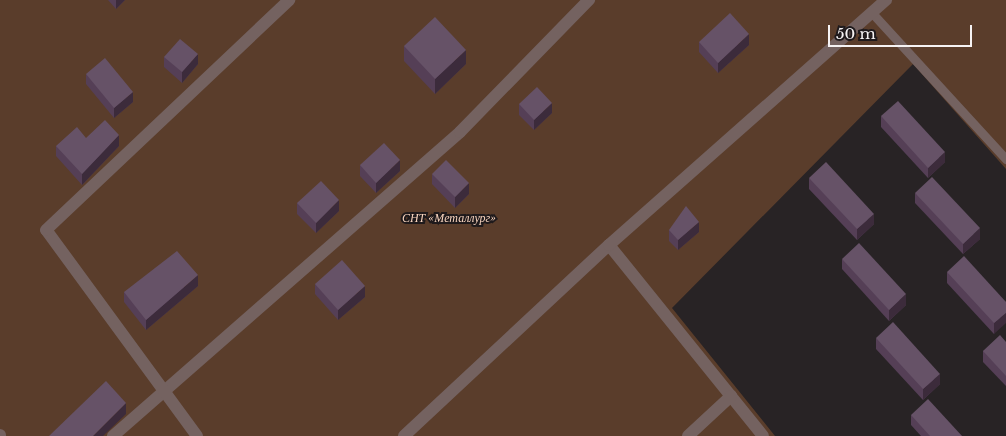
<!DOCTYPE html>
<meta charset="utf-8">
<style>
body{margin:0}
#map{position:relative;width:1006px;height:436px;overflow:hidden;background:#282325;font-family:"Libre Baskerville",serif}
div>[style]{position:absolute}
.green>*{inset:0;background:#5a3d2b}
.service>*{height:9px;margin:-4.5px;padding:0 4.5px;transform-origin:4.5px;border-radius:4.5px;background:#746260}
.minor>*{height:12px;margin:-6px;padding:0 6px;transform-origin:6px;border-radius:6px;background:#746260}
.wall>*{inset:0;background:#553f56}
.shaded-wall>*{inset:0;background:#3c2b3b}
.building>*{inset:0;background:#665267}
span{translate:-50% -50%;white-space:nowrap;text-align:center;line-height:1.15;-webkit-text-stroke:4px #1f1a1c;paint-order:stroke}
.park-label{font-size:12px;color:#f9d5bf;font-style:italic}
.scale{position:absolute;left:828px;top:25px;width:144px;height:22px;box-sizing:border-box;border:2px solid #f6f3f4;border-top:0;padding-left:6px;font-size:15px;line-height:18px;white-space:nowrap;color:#f6f3f4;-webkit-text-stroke:4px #1f1a1c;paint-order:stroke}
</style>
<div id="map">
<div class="green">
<div style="clip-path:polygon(0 0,1006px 0,1006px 169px,913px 64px,672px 308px,775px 436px,0 436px)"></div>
</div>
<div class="service">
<div style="left:873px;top:14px;width:197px;rotate:47.5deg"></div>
</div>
<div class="minor">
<div style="left:609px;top:245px;width:245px;rotate:51.1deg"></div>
<div style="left:0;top:435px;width:1px;rotate:90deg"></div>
<div style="left:113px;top:436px;width:461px;rotate:-41.2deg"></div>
<div style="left:460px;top:132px;width:185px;rotate:-45.7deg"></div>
<div style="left:197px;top:436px;width:255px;rotate:-126.2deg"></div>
<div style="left:46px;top:230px;width:335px;rotate:-43.4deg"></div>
<div style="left:404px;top:436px;width:280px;rotate:-43deg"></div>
<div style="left:609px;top:245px;width:370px;rotate:-41.5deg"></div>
<div style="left:688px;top:436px;width:59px;rotate:-42.9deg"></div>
</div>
<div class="wall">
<div style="clip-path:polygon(108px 0,125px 0,116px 9px)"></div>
<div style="clip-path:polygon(699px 42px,749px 45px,718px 73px,699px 52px)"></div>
<div style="clip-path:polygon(404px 46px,466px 64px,435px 94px,404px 61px)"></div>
<div style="clip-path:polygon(164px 57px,198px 64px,182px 83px,164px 67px)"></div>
<div style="clip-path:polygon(86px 74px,133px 102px,114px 118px,86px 84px)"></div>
<div style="clip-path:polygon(519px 104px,552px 113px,534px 130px,519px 115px)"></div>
<div style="clip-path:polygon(881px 116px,945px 162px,928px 178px,881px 127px)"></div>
<div style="clip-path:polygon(86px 138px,119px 146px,82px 185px,56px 156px,56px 146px)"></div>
<div style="clip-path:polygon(360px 165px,400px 171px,376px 193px,360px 176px)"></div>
<div style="clip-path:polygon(432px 174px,469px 194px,455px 208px,432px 184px)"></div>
<div style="clip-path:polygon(809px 178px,874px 224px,857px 240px,809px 189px)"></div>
<div style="clip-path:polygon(915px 193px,980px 239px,963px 254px,915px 203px)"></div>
<div style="clip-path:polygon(297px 203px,339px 211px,316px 233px,297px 214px)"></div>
<div style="clip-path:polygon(669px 230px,699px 232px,678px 250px,669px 241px)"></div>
<div style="clip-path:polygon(842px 259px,906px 305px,889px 321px,842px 269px)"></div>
<div style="clip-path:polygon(947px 272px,1006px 302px,994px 334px,947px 283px)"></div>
<div style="clip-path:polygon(315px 284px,365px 297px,338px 320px,315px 294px)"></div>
<div style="clip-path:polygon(198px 286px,146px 330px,124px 302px,124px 292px)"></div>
<div style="clip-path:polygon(876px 338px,940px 384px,923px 400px,876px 349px)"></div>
<div style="clip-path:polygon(1006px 342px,1006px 386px,983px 362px,983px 351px)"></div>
<div style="clip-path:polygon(911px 415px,962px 436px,921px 436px,911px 425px)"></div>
</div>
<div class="shaded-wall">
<div style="clip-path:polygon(116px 0,125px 0,116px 9px)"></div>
<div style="clip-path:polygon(749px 34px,749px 45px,718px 73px,718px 63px)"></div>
<div style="clip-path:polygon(466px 50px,466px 64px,435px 94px,435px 79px)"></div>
<div style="clip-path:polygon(198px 54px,198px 64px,182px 83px,182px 72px)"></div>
<div style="clip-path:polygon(133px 92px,133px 102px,114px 118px,114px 108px)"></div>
<div style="clip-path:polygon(552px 103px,552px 113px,534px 130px,534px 120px)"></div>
<div style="clip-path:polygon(119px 135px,119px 146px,82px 185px,82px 174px)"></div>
<div style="clip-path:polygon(945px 152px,945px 162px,928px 178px,928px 168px)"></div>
<div style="clip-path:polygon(400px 160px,400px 171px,376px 193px,376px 183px)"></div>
<div style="clip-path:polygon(469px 183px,469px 194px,455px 208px,455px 197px)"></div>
<div style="clip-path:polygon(339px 200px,339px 211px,316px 233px,316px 223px)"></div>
<div style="clip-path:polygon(874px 214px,874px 224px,857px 240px,857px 229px)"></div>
<div style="clip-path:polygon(699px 222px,699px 232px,678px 250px,678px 240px)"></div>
<div style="clip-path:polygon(980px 228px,980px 239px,963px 254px,963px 244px)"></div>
<div style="clip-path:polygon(198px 275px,198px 286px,146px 330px,146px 320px)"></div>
<div style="clip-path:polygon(365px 286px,365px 297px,338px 320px,338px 310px)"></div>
<div style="clip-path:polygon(906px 294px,906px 305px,889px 321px,889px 310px)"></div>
<div style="clip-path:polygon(1006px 313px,1006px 323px,994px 334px,994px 323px)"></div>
<div style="clip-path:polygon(940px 374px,940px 384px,923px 400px,923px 389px)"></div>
<div style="clip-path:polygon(126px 403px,126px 414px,103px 436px,93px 436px)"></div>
</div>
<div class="building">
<div style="clip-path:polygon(730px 13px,749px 34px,718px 63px,699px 42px)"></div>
<div style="clip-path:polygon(435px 17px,466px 50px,435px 79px,404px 46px)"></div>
<div style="clip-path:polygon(180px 39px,198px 54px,182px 72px,164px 57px)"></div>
<div style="clip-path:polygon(105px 58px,133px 92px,114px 108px,86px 74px)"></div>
<div style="clip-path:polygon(537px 87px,552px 103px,534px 120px,519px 104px)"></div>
<div style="clip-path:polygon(898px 101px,945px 152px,928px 168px,881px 116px)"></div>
<div style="clip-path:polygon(105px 120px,119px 135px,82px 174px,56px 146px,77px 127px,86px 138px)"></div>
<div style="clip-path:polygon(384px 143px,400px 160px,376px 183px,360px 165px)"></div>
<div style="clip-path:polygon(446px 160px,469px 183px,455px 197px,432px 174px)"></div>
<div style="clip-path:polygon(826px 162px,874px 214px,857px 229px,809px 178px)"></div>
<div style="clip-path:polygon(932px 177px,980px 228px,963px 244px,915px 193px)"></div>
<div style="clip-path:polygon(321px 181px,339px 200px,316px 223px,297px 203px)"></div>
<div style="clip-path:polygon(686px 206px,699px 222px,678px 240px,669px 230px)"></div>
<div style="clip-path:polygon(859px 243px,906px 294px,889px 310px,842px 259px)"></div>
<div style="clip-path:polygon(177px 251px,198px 275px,146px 320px,124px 292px)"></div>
<div style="clip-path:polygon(964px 256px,1006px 302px,1006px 313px,994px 323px,947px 272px)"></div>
<div style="clip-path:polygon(342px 260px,365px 286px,338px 310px,315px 284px)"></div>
<div style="clip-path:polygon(893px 322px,940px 374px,923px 389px,876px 338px)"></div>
<div style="clip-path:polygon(1000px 335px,1006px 342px,1006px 376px,983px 351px)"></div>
<div style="clip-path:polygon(106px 381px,126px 403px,93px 436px,49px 436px)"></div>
<div style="clip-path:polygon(928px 399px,962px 436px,930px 436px,911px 415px)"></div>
</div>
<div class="park-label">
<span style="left:449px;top:218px">СНТ «Металлург»</span>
</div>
<div class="scale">50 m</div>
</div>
